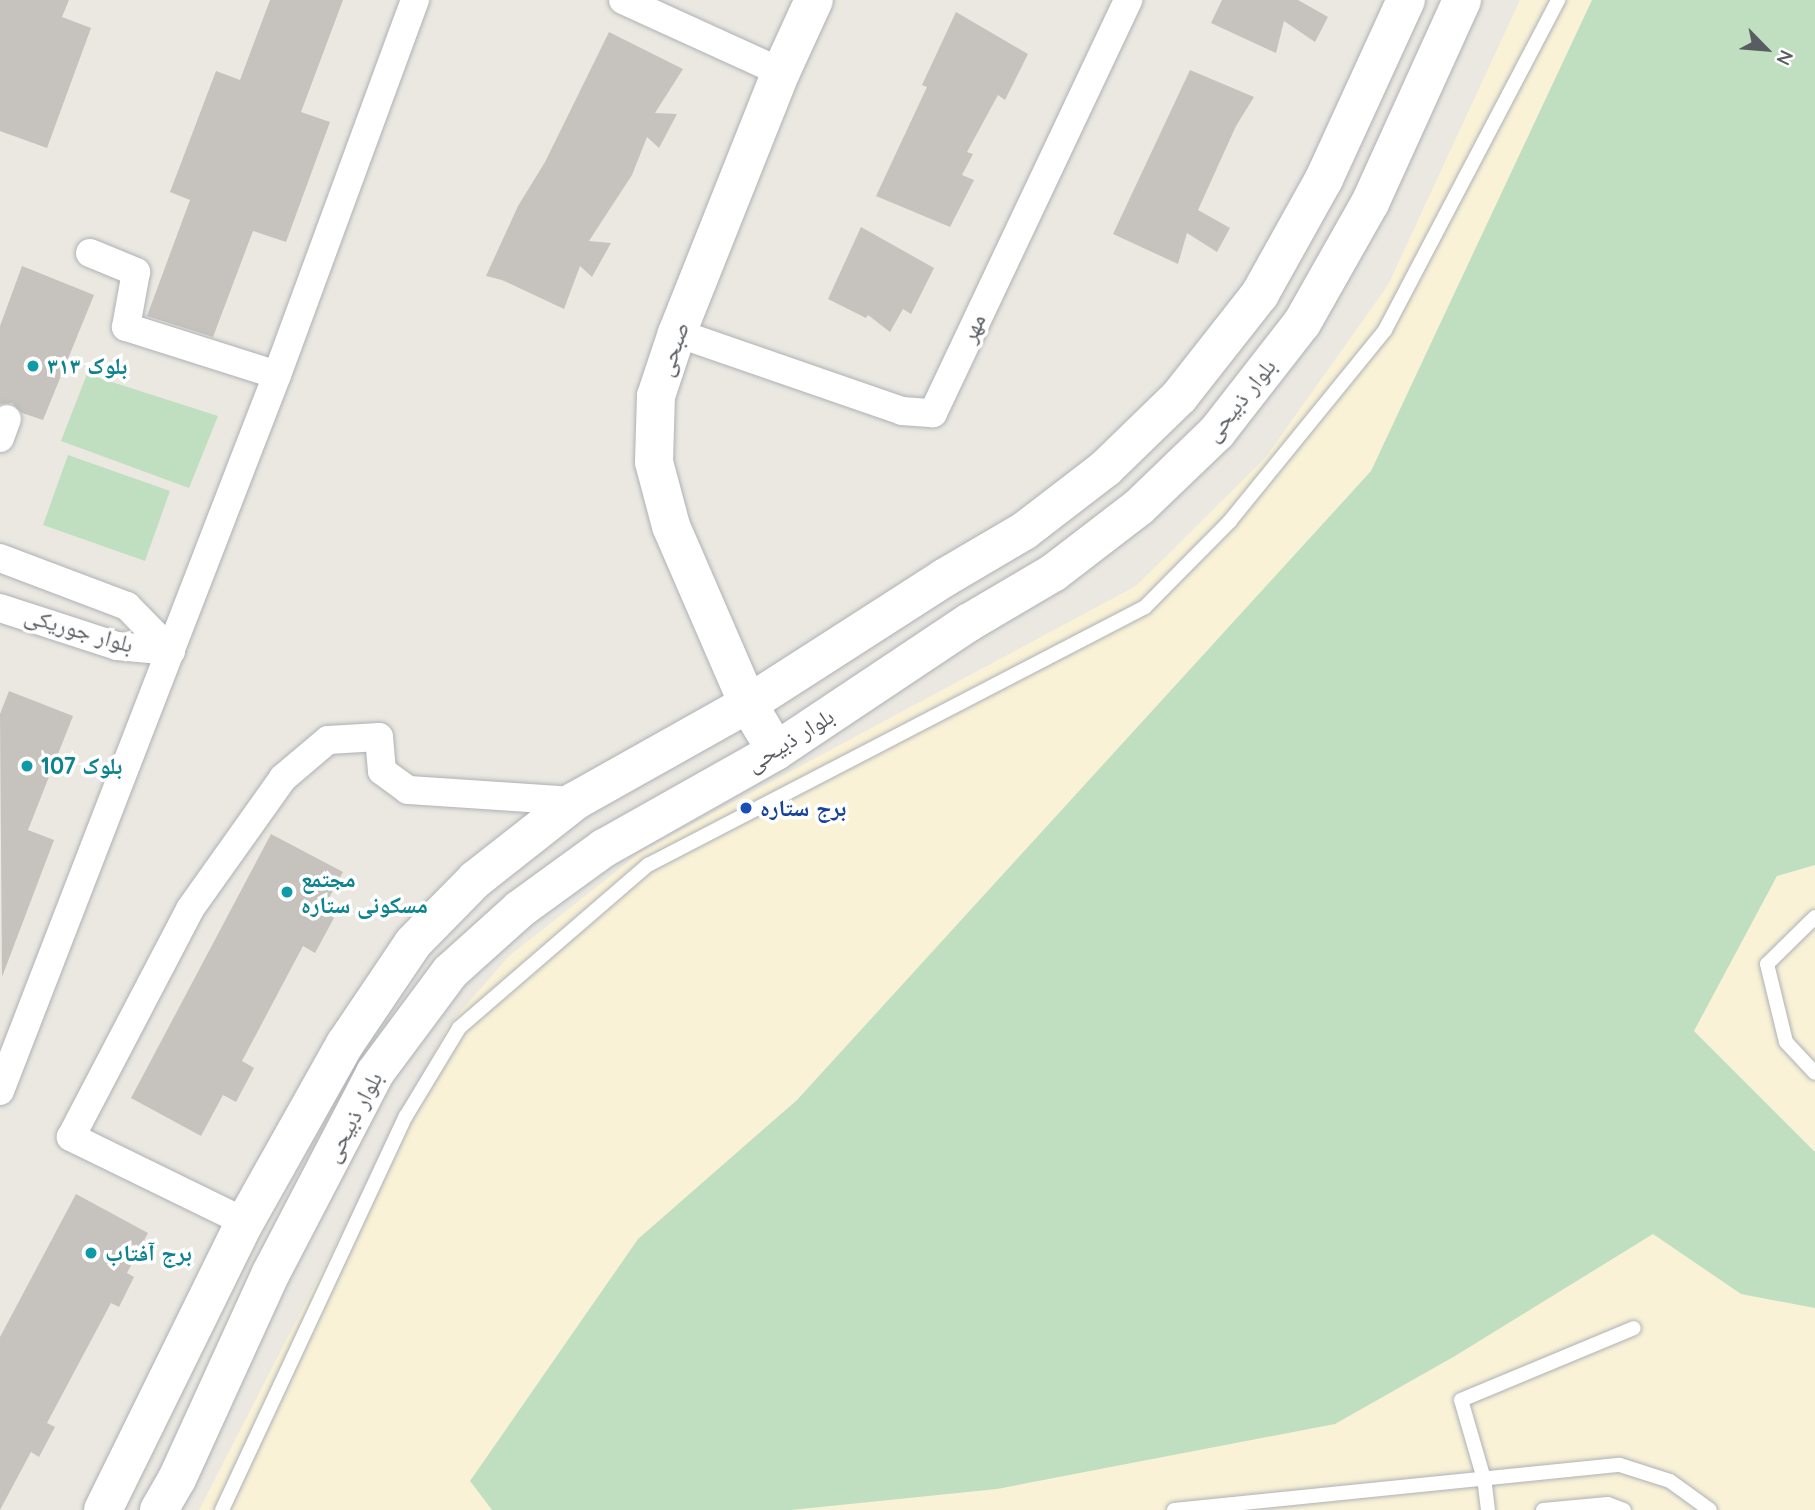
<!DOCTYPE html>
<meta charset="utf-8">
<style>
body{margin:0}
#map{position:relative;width:1815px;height:1510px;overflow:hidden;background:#eae8e1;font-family:Quicksand,"Noto Naskh Arabic",sans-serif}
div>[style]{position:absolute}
.commercial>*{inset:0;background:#f9f2d7}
.green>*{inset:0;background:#c0dfc1}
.building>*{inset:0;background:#c6c3be}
.roads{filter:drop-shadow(0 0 2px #aeb1b5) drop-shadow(0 0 2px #aeb1b5)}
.lane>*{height:14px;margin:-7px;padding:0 7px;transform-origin:7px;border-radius:7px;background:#fff}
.street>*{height:28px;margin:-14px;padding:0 14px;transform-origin:14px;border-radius:14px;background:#fff}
.secondary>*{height:38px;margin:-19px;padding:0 19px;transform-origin:19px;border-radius:19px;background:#fff}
.dots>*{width:19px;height:19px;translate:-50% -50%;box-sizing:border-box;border:4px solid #fff;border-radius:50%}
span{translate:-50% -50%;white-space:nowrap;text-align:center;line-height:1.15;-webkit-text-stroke:7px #fff;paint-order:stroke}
.street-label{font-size:23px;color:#595c60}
.culture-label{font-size:23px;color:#0d838f;font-weight:700}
.left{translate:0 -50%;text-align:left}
.transit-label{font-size:23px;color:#164399;font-weight:700}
.north{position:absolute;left:1731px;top:14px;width:70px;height:70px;-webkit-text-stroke:5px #fff;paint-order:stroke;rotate:115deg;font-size:19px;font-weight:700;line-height:28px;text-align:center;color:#595c60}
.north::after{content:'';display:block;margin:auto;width:24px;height:32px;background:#595c60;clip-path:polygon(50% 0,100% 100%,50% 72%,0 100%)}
</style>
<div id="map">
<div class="commercial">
<div style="clip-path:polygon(1520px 0,1815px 0,1815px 1510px,199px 1510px,448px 1026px,509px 956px,642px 851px,1136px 586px,1266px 457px,1388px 285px)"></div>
</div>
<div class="green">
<div style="clip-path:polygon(1592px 0,1815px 0,1815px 865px,1777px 876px,1694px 1031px,1815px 1152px,1815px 1308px,1741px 1294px,1653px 1234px,1455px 1356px,1335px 1424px,997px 1489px,791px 1510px,492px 1510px,470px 1481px,638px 1239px,797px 1100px,1371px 471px)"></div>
<div style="clip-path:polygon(87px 374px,218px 416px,189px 488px,61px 441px)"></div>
<div style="clip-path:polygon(68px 455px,170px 491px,145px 561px,43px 525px)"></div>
</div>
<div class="building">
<div style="clip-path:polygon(0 0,69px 0,62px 17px,91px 28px,47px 148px,0 131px)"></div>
<div style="clip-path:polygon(270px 0,343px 0,301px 112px,330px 122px,286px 242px,253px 231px,213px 337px,147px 316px,190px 200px,170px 192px,216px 71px,240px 80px)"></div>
<div style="clip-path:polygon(1222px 0,1298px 0,1328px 17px,1315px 42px,1284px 21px,1276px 53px,1211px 23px)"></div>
<div style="clip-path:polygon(956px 12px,1028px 54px,1005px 100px,998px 95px,967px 152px,973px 154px,962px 175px,974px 180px,950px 227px,876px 196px,927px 87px,922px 85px)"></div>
<div style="clip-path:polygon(609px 32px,683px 69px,655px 113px,677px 114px,659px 148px,647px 137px,632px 175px,589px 241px,611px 243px,592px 277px,580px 266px,564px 309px,502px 280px,486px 276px,518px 206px,545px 162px)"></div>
<div style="clip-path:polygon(1190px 70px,1254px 97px,1236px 126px,1198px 210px,1230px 228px,1217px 252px,1187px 233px,1178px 264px,1113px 234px)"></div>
<div style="clip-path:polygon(861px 227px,934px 268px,911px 314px,903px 309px,890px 332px,868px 315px,866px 318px,828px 299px)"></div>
<div style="clip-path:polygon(22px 266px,94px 295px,43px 420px,22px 413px,12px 403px,0 404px,0 326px)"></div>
<div style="clip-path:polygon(9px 691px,73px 716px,28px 830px,54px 840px,2px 977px,0 714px)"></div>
<div style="clip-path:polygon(271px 834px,343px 872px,322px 911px,334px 918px,315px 953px,303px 946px,242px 1061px,254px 1068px,236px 1102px,223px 1095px,201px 1136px,131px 1098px)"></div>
<div style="clip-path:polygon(76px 1194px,148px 1233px,127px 1273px,134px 1277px,119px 1307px,111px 1303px,47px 1423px,55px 1427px,39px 1457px,31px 1452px,0 1510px,0 1337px)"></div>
</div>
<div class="roads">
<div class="lane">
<div style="left:1815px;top:917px;width:67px;rotate:135.6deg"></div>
<div style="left:1767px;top:964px;width:80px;rotate:76.3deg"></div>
<div style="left:1786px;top:1042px;width:42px;rotate:46.9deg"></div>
<div style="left:222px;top:1510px;width:435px;rotate:-65deg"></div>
<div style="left:406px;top:1116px;width:103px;rotate:-58.9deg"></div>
<div style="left:459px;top:1028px;width:250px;rotate:-40.8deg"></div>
<div style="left:648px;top:865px;width:560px;rotate:-27.43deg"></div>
<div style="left:1145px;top:607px;width:121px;rotate:-45.3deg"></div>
<div style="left:1230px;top:521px;width:246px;rotate:-50.9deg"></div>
<div style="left:1385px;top:330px;width:373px;rotate:-62.3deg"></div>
<div style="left:1174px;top:1510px;width:448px;rotate:-5.8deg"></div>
<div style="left:1620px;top:1465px;width:52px;rotate:17.7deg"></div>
<div style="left:1670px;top:1481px;width:49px;rotate:35.9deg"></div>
<div style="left:1488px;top:1510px;width:31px;rotate:-97deg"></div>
<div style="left:1484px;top:1479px;width:82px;rotate:-106.2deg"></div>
<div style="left:1461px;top:1400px;width:187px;rotate:-22.6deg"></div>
<div style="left:1543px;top:1510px;width:65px;rotate:-5.3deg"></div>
<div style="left:1608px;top:1504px;width:17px;rotate:21deg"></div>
</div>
<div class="street">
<div style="left:623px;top:0;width:174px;rotate:24.5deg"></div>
<div style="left:90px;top:253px;width:50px;rotate:22.4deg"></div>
<div style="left:136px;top:272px;width:56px;rotate:100.3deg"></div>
<div style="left:126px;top:327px;width:158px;rotate:17.6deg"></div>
<div style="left:677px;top:333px;width:238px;rotate:19.1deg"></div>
<div style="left:902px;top:411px;width:31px;rotate:4deg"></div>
<div style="left:933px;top:413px;width:457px;rotate:-64.7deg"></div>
<div style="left:0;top:438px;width:20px;rotate:-70deg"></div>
<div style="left:0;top:558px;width:136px;rotate:20.7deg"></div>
<div style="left:127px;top:606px;width:63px;rotate:45.6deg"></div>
<div style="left:0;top:608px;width:123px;rotate:18deg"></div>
<div style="left:117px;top:646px;width:54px;rotate:5.3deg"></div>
<div style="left:0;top:1091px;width:768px;rotate:-68.85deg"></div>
<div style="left:277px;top:375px;width:400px;rotate:-69.8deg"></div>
<div style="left:245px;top:1222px;width:194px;rotate:-154deg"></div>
<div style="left:71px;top:1137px;width:257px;rotate:-62.4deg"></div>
<div style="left:190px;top:909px;width:161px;rotate:-54.6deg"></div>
<div style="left:283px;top:778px;width:59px;rotate:-40.2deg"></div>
<div style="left:328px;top:740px;width:51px;rotate:-3.4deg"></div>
<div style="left:379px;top:737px;width:34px;rotate:85deg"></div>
<div style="left:382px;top:771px;width:32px;rotate:36deg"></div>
<div style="left:408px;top:790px;width:167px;rotate:3.8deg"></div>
</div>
<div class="secondary">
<div style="left:776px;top:751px;width:55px;rotate:-120.8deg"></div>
<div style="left:748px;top:704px;width:194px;rotate:-113.4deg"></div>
<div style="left:671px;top:526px;width:66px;rotate:-104.9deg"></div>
<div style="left:654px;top:462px;width:66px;rotate:-88.3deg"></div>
<div style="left:656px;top:396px;width:66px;rotate:-71.6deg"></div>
<div style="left:677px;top:333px;width:281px;rotate:-68.3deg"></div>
<div style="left:781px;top:72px;width:79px;rotate:-65.4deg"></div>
<div style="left:103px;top:1510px;width:321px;rotate:-63.8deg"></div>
<div style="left:245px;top:1222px;width:204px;rotate:-60.7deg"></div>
<div style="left:345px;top:1044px;width:122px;rotate:-56deg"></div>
<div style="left:413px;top:943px;width:90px;rotate:-45.5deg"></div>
<div style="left:476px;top:879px;width:126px;rotate:-38.2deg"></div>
<div style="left:575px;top:801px;width:198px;rotate:-29.3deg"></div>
<div style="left:748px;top:704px;width:233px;rotate:-32.7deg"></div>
<div style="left:944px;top:578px;width:93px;rotate:-30.4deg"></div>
<div style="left:1024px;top:531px;width:103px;rotate:-37.5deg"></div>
<div style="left:1106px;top:468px;width:102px;rotate:-44.2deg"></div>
<div style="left:1179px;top:397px;width:131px;rotate:-51.8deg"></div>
<div style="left:1260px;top:294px;width:132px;rotate:-60.9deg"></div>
<div style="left:1324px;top:179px;width:197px;rotate:-65.4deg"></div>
<div style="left:159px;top:1510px;width:36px;rotate:-60deg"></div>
<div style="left:177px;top:1479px;width:226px;rotate:-65.5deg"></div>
<div style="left:271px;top:1273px;width:225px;rotate:-62.5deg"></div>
<div style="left:375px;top:1073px;width:126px;rotate:-53.4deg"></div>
<div style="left:450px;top:972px;width:94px;rotate:-42deg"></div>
<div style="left:520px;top:909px;width:104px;rotate:-36deg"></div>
<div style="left:604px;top:848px;width:197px;rotate:-29.4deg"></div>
<div style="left:776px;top:751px;width:231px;rotate:-33.7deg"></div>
<div style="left:968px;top:623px;width:99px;rotate:-30.5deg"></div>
<div style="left:1053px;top:573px;width:108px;rotate:-37.5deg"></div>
<div style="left:1139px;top:507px;width:108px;rotate:-43.9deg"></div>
<div style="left:1217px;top:432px;width:138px;rotate:-52.1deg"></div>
<div style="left:1302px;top:323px;width:138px;rotate:-60.5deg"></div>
<div style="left:1370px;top:203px;width:223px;rotate:-65.6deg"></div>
</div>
</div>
<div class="dots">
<div style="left:33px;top:366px;background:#0f9aa8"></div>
<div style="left:27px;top:766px;background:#0f9aa8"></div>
<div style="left:746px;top:808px;background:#1a4fb4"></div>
<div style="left:287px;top:892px;background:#0f9aa8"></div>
<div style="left:91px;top:1253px;background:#0f9aa8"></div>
</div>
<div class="street-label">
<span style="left:973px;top:328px;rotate:-65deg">مهر</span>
<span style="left:673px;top:349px;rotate:-71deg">صبحی</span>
<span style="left:1240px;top:400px;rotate:-51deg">بلوار ذبیحی</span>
<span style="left:79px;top:630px;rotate:16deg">بلوار جوریکی</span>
<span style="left:790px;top:740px;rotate:-32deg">بلوار ذبیحی</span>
<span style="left:353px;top:1117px;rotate:-62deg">بلوار ذبیحی</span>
</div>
<div class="culture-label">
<span class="left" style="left:47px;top:366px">بلوک ۳۱۳</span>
<span class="left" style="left:41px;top:766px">بلوک 107</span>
<span class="left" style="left:301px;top:892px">مجتمع<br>مسکونی ستاره</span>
<span class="left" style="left:105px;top:1253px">برج آفتاب</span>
</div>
<div class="transit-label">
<span class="left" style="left:760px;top:808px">برج ستاره</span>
</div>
<div class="north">N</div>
</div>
